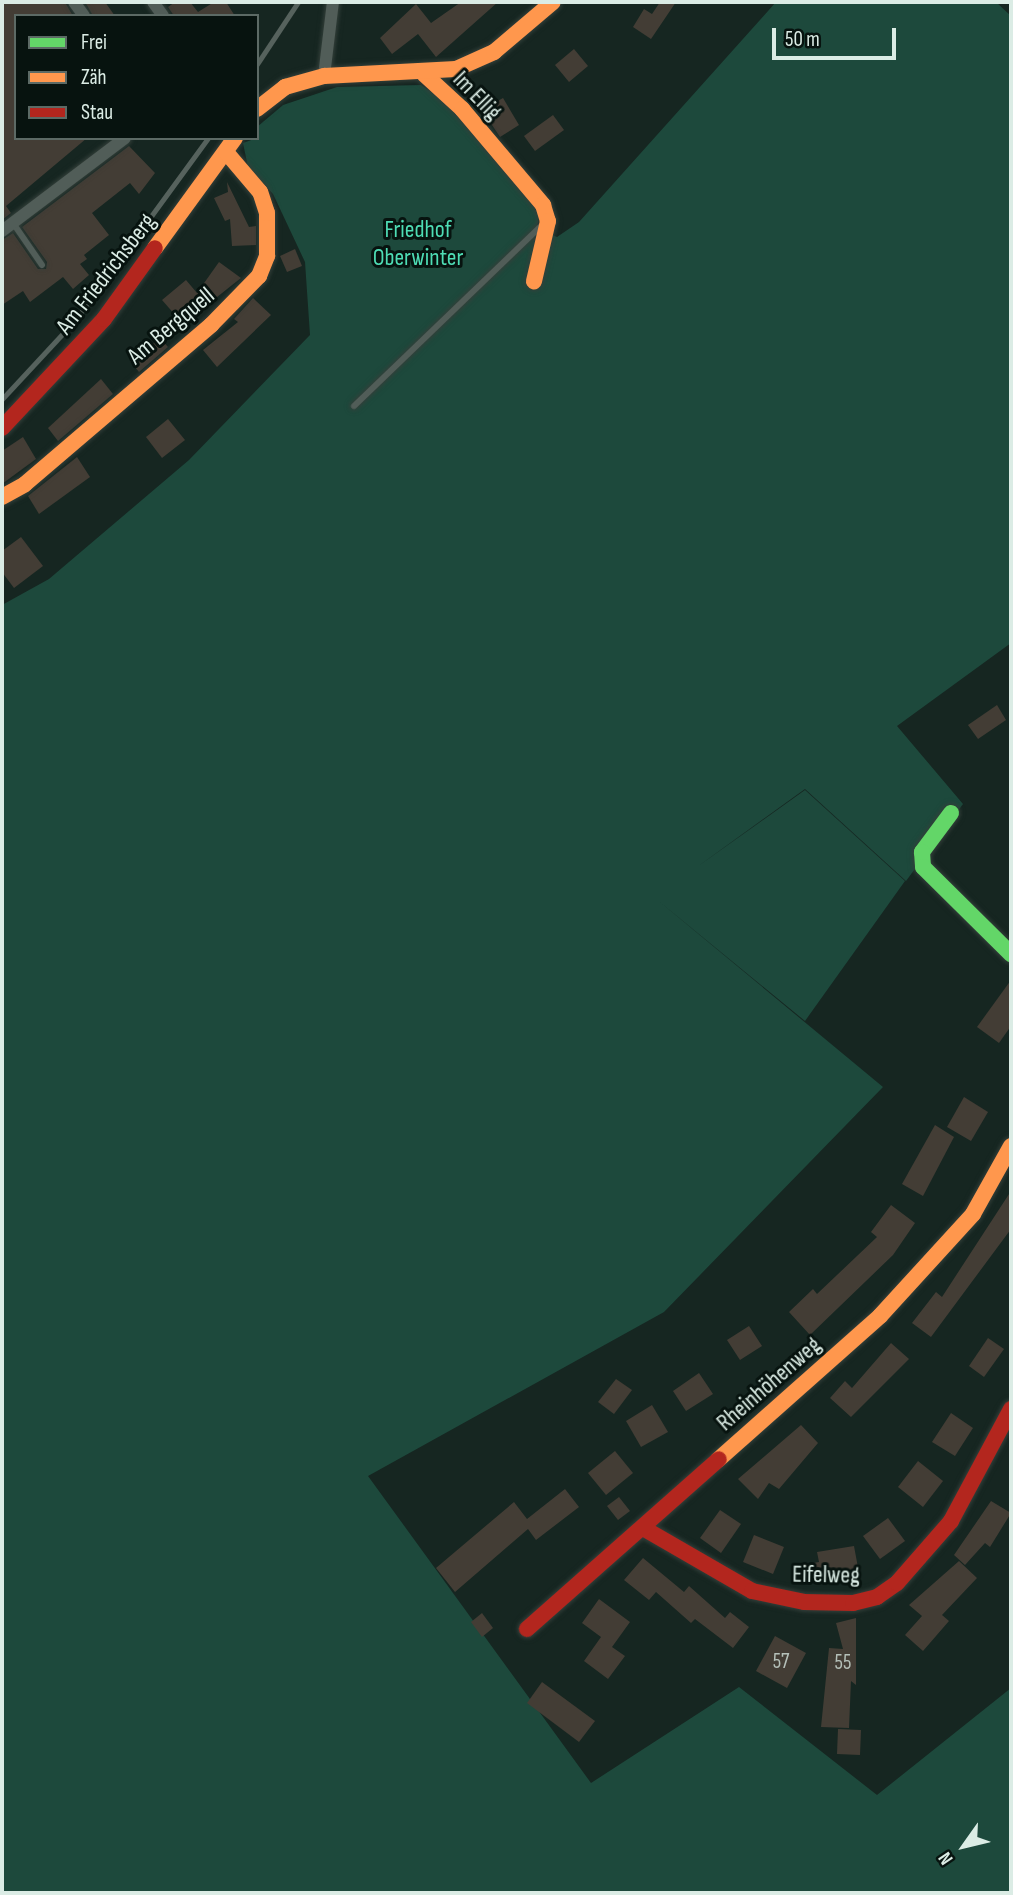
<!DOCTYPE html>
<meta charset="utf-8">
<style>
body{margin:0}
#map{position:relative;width:1013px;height:1895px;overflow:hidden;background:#162621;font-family:"Sofia Sans Condensed",sans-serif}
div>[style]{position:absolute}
.green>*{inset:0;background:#1d493c}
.building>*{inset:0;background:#433d35}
.roads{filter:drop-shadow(0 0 2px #333f3a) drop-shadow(0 0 2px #333f3a)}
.lane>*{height:6px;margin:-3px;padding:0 3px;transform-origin:3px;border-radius:3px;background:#515d58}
.street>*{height:12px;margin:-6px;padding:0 6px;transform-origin:6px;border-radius:6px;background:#515d58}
.fast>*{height:16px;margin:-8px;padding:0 8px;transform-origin:8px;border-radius:8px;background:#63d668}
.slow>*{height:16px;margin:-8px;padding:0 8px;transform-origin:8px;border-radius:8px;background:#ff974d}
.jam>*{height:16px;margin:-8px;padding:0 8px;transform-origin:8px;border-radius:8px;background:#b3261e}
.rail>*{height:5px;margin:-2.5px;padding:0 2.5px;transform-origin:2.5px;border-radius:2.5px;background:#56625d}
span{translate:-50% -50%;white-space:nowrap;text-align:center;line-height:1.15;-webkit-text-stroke:6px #07130f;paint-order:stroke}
.number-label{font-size:21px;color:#b5c0b9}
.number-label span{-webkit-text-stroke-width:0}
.street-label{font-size:24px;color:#dbece5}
.park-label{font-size:24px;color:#4eddb5}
.frame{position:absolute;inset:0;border:4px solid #dbece5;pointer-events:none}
.legend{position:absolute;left:14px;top:14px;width:245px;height:126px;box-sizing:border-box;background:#07130f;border:2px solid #5c6a65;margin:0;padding:9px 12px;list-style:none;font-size:21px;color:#dbece5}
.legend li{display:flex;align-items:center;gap:14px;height:35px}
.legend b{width:35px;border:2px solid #5c6a65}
.north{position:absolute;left:929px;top:1811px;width:70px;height:70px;-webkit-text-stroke:5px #07130f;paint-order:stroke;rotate:236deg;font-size:19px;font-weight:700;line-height:28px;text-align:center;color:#dbece5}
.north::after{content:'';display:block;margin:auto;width:24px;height:32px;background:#dbece5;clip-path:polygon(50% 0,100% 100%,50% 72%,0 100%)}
.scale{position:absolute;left:772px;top:28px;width:124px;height:32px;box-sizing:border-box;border:4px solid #dbece5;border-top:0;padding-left:9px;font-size:21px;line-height:24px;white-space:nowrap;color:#dbece5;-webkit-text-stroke:5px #07130f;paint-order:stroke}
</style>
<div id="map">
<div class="green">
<div style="clip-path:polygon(776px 2px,996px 2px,1011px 16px,1011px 643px,897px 726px,963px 804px,906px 881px,805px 789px,697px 867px,805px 790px,905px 881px,805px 1021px,655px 898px,883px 1087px,664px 1312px,368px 1476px,591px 1783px,739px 1687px,877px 1795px,1011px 1688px,1011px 1893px,2px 1893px,2px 605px,49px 579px,189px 460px,310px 335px,305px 262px,273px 194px,248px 167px,243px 143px,257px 138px,257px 127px,283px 105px,337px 87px,421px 85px,446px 102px,540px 211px,537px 228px,557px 237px,579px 222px)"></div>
</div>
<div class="building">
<div style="clip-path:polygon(2px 2px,65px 2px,73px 16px,16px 16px,16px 138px,87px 138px,6px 206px,11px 213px,2px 220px)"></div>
<div style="clip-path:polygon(85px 2px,105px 2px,115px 16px,93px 16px)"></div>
<div style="clip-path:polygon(175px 2px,190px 2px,198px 12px,214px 2px,226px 2px,235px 16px,174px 16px,168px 7px)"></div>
<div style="clip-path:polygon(461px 2px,498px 2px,436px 57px,418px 34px,392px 54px,380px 38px,416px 4px,431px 23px)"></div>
<div style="clip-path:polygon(660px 2px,676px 2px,651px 39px,633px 27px,644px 9px,652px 14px)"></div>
<div style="clip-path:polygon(574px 49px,588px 66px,569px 82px,555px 65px)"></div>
<div style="clip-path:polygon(503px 98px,519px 125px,500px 137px,482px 110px)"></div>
<div style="clip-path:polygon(553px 115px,564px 130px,535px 151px,524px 136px)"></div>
<div style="clip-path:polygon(129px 146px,155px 173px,139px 194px,130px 183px,92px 213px,109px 235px,84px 255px,87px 259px,80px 264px,89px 275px,73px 289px,63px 277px,30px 302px,23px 291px,2px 305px,2px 240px,13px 233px,38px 269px,46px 269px,47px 262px,22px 227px)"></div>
<div style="clip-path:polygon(227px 182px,249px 227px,256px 226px,256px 245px,232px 246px,230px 219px,225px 221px,214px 198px,228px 192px)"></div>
<div style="clip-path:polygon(295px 249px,302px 266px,287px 272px,280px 256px)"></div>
<div style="clip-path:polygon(219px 262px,241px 278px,183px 324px,162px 300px,186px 280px,197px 293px)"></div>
<div style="clip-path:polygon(253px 298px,271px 315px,217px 367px,203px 350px,238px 322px,234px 319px)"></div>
<div style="clip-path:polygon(160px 338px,168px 347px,139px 372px,130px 361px)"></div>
<div style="clip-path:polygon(101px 379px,113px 394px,58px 441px,48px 428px)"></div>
<div style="clip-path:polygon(168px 419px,185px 440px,162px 458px,146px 437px)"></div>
<div style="clip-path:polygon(23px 437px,36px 459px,2px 484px,2px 451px)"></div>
<div style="clip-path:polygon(77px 457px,90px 477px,39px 514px,28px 496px)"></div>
<div style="clip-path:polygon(21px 537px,43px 566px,14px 588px,2px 572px,2px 551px)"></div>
<div style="clip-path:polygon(997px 705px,1006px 720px,978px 739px,968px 725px)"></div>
<div style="clip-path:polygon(1011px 980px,1011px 1026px,999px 1043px,977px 1027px)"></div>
<div style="clip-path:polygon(964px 1097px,988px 1112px,971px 1141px,947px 1127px)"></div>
<div style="clip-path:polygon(935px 1125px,954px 1137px,923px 1196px,902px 1184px)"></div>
<div style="clip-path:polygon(1011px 1191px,1011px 1229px,931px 1337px,912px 1323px,936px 1292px,942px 1297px)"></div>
<div style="clip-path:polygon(891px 1205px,915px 1223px,893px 1255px,810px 1335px,789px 1312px,813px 1289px,817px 1294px,877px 1237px,871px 1232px)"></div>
<div style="clip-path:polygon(749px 1326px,762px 1346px,740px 1360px,727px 1340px)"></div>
<div style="clip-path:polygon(988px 1338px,1004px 1349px,984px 1377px,969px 1366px)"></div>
<div style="clip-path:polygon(891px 1343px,909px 1359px,851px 1417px,830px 1398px,845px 1381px,852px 1388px)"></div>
<div style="clip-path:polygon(699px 1373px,713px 1394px,686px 1411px,673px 1391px)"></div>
<div style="clip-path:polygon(616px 1379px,632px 1390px,614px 1414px,598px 1402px)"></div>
<div style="clip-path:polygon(652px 1405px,668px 1432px,641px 1447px,626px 1421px)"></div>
<div style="clip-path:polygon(951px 1413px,973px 1428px,955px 1456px,932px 1442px)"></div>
<div style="clip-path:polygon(801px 1425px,818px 1443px,779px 1489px,769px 1483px,758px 1499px,738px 1479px)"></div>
<div style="clip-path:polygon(615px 1451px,633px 1473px,606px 1495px,588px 1473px)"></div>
<div style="clip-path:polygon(918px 1461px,943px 1481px,923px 1507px,898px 1487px)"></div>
<div style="clip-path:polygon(565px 1489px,579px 1507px,536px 1540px,528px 1529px,455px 1592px,436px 1568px,514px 1502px,527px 1519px)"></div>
<div style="clip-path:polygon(619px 1497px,630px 1511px,618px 1520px,607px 1506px)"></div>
<div style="clip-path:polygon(991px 1501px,1011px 1513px,990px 1547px,985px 1543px,965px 1565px,954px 1555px)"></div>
<div style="clip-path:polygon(720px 1510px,741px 1524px,721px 1553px,700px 1538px)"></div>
<div style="clip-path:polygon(888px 1518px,905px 1541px,880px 1559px,863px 1536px)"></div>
<div style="clip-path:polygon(754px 1535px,784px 1547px,773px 1574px,743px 1562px)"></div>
<div style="clip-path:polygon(854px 1546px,859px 1573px,805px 1580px,802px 1565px,819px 1562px,817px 1552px)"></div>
<div style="clip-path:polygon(643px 1558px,684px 1592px,689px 1586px,725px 1618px,730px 1612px,749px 1627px,733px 1648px,695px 1619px,691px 1623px,656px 1592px,649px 1600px,624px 1580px)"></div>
<div style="clip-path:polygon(959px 1561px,977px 1578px,942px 1615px,949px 1621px,923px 1651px,905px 1635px,922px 1616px,909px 1605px)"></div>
<div style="clip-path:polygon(599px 1599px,630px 1622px,612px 1647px,625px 1656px,608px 1679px,584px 1661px,601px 1637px,582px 1623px)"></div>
<div style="clip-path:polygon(482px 1613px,493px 1628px,482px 1637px,471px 1622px)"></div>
<div style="clip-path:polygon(856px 1618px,856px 1685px,851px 1681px,849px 1728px,821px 1727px,829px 1648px,843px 1649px,836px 1623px)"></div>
<div style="clip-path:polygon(775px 1636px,806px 1653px,787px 1688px,756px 1671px)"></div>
<div style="clip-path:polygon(542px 1682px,595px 1721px,579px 1742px,527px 1703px)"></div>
<div style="clip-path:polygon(838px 1729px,861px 1730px,860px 1755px,837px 1754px)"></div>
</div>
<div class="roads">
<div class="lane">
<div style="left:13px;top:223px;width:51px;rotate:55.4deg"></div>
<div style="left:354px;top:406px;width:264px;rotate:-43.9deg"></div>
</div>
<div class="street">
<div style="left:74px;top:2px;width:17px;rotate:54deg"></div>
<div style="left:153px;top:2px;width:17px;rotate:54deg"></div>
<div style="left:324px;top:76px;width:75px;rotate:-83.1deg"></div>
<div style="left:2px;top:231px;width:154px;rotate:-37.1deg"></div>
</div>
<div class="fast">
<div style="left:951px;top:813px;width:49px;rotate:126.6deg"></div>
<div style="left:922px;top:852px;width:15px;rotate:86deg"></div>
<div style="left:923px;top:867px;width:124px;rotate:44.7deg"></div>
</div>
<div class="slow">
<div style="left:424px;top:74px;width:52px;rotate:42.6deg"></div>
<div style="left:462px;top:109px;width:126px;rotate:49.8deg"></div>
<div style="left:543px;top:205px;width:17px;rotate:73deg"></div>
<div style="left:548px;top:221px;width:62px;rotate:103.1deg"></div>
<div style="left:257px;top:109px;width:36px;rotate:-38deg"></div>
<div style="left:285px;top:87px;width:41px;rotate:-15.8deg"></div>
<div style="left:324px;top:76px;width:132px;rotate:-3deg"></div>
<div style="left:456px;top:69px;width:42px;rotate:-24.1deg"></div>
<div style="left:494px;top:52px;width:77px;rotate:-40.3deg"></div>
<div style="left:155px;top:248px;width:136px;rotate:-54deg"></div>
<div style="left:2px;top:497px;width:26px;rotate:-29deg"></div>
<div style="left:25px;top:484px;width:245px;rotate:-40.5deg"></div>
<div style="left:211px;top:325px;width:69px;rotate:-45.6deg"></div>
<div style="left:259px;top:276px;width:22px;rotate:-68deg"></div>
<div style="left:267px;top:256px;width:43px;rotate:-90deg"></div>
<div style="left:267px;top:213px;width:22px;rotate:-108deg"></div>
<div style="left:260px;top:192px;width:52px;rotate:-130.4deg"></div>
<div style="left:719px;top:1459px;width:215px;rotate:-41.6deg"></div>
<div style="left:880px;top:1316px;width:138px;rotate:-47.6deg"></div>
<div style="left:973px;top:1214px;width:78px;rotate:-60.8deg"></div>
</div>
<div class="jam">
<div style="left:2px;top:428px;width:149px;rotate:-46.9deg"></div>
<div style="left:104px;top:319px;width:87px;rotate:-54.3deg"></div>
<div style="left:643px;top:1528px;width:126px;rotate:30deg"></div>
<div style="left:752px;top:1591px;width:53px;rotate:11.9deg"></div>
<div style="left:804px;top:1602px;width:49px;rotate:1.2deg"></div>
<div style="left:853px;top:1603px;width:25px;rotate:-14deg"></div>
<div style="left:877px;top:1597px;width:24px;rotate:-35deg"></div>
<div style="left:897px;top:1583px;width:82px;rotate:-48.9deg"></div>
<div style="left:951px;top:1521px;width:127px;rotate:-61.8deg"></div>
<div style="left:527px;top:1629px;width:256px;rotate:-41.5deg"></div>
</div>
</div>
<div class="rail">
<div style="left:257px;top:64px;width:74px;rotate:-56.5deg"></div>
<div style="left:2px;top:399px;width:109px;rotate:-47.2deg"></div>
<div style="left:76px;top:319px;width:224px;rotate:-53.9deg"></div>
</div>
<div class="number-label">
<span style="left:781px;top:1662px">57</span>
<span style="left:843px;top:1663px">55</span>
</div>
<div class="street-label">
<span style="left:477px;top:96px;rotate:46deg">Im Ellig</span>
<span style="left:106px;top:274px;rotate:-52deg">Am Friedrichsberg</span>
<span style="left:171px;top:326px;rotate:-40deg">Am Bergquell</span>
<span style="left:769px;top:1384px;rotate:-41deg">Rheinhöhenweg</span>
<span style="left:826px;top:1575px;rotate:1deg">Eifelweg</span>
</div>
<div class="park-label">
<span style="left:418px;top:244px">Friedhof<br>Oberwinter</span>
</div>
<div class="frame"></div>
<ul class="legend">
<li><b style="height:9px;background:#63d668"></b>Frei</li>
<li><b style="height:9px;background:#ff974d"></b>Zäh</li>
<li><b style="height:9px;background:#b3261e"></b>Stau</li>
</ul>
<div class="north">N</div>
<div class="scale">50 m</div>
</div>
